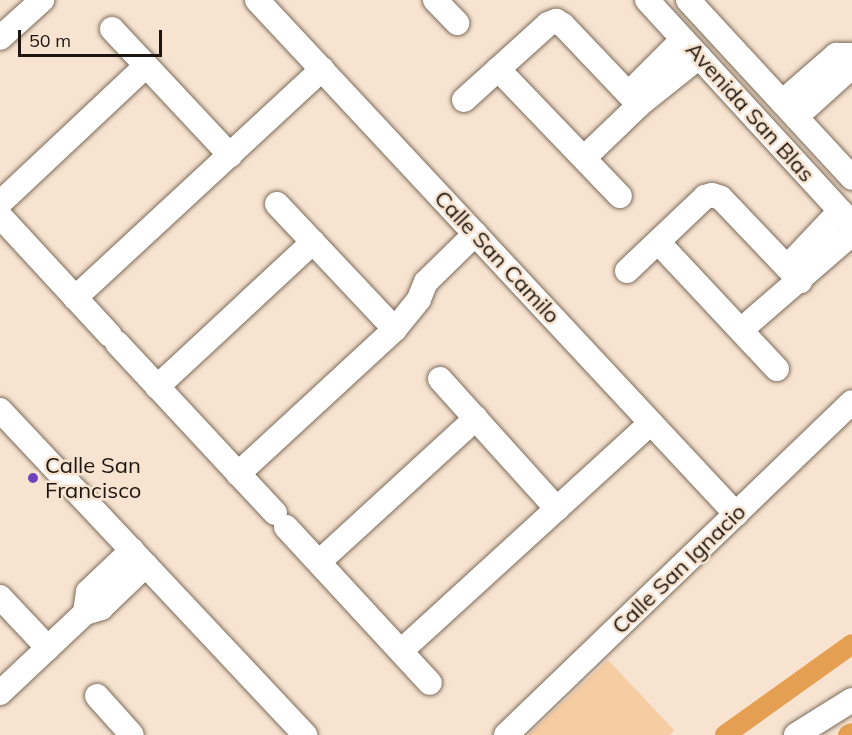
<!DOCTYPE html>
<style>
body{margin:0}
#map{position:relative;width:852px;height:735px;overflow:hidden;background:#f7e3d0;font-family:Mulish,sans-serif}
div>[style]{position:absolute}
.green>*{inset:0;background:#f6cca3}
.canal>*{height:20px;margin:-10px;padding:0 10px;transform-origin:10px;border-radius:10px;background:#e59f52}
.roads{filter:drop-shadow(0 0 2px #7d6c5b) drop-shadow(0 0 2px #7d6c5b)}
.minor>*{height:24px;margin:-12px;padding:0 12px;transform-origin:12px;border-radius:12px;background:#fff}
.dots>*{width:16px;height:16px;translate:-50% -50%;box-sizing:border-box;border:3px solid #f7e3d0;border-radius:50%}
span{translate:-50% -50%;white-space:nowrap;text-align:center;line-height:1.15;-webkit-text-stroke:5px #f7e3d0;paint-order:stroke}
.street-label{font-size:22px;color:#1d1610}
.poi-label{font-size:22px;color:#1d1610}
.left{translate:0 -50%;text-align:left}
.scale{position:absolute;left:18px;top:30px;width:144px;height:27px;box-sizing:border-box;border:3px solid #1d1610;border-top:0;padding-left:8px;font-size:18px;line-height:21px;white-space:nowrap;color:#1d1610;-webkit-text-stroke:4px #f7e3d0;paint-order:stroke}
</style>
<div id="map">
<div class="green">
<div style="clip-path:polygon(608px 660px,674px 730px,670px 735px,528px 735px)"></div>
</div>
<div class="canal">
<div style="left:725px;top:735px;width:156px;rotate:-35.6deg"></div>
<div style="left:848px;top:735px;width:4px;rotate:-27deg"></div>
</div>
<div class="roads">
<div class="minor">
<div style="left:257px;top:0;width:703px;rotate:47.02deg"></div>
<div style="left:435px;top:0;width:32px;rotate:46deg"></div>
<div style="left:647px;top:0;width:304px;rotate:47.5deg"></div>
<div style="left:688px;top:0;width:242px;rotate:47.3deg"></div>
<div style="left:112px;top:29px;width:173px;rotate:46.9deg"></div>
<div style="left:0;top:38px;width:57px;rotate:-42.1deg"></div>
<div style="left:498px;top:69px;width:176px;rotate:46.2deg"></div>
<div style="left:629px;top:93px;width:76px;rotate:-45deg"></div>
<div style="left:464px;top:100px;width:113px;rotate:-42.1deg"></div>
<div style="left:548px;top:24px;width:9px;rotate:-21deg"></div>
<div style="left:556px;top:21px;width:8px;rotate:30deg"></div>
<div style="left:563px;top:25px;width:110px;rotate:46.5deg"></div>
<div style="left:782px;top:102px;width:72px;rotate:-41deg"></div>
<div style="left:836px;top:55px;width:16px"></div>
<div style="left:796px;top:117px;width:67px;rotate:-42deg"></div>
<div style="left:846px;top:72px;width:13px;rotate:-63deg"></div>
<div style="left:584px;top:158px;width:76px;rotate:-43.9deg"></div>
<div style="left:639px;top:105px;width:77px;rotate:-38.7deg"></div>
<div style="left:0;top:203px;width:200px;rotate:-43.2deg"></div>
<div style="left:277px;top:204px;width:172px;rotate:46.7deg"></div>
<div style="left:0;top:216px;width:162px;rotate:47.3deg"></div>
<div style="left:658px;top:242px;width:174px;rotate:46.9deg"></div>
<div style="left:787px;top:267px;width:77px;rotate:-46.6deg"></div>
<div style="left:627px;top:271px;width:108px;rotate:-43.5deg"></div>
<div style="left:705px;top:197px;width:7px;rotate:-16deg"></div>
<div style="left:712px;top:195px;width:9px;rotate:18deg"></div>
<div style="left:721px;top:198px;width:115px;rotate:46.4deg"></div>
<div style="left:75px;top:298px;width:337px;rotate:-42.8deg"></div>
<div style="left:741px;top:330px;width:147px;rotate:-40.9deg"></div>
<div style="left:117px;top:343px;width:232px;rotate:47.1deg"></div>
<div style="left:440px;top:379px;width:175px;rotate:48deg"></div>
<div style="left:157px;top:387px;width:213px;rotate:-42.9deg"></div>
<div style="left:0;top:410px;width:446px;rotate:46.8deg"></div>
<div style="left:238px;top:474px;width:214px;rotate:-42.7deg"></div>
<div style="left:395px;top:329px;width:38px;rotate:-51deg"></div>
<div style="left:419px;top:299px;width:18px;rotate:-68deg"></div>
<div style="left:426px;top:282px;width:69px;rotate:-44.4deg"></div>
<div style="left:286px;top:527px;width:212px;rotate:47.3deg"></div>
<div style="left:319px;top:562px;width:213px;rotate:-42.5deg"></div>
<div style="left:0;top:597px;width:70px;rotate:46.7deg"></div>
<div style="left:85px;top:613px;width:21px;rotate:-82deg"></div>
<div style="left:88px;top:592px;width:61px;rotate:-43.7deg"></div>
<div style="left:401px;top:651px;width:338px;rotate:-42.4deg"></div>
<div style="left:0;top:693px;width:117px;rotate:-43.3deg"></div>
<div style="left:85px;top:613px;width:17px;rotate:-17deg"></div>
<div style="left:101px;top:608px;width:62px;rotate:-43.7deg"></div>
<div style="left:97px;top:696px;width:52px;rotate:48.1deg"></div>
<div style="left:506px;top:735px;width:480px;rotate:-43.9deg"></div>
<div style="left:796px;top:735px;width:66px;rotate:-32deg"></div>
</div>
</div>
<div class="dots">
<div style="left:33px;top:478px;background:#6f43bb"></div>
</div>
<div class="street-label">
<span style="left:750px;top:112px;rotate:48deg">Avenida San Blas</span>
<span style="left:497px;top:257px;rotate:47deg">Calle San Camilo</span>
<span style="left:679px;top:569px;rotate:-44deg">Calle San Ignacio</span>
</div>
<div class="poi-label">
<span class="left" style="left:45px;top:478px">Calle San<br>Francisco</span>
</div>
<div class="scale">50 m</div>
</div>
